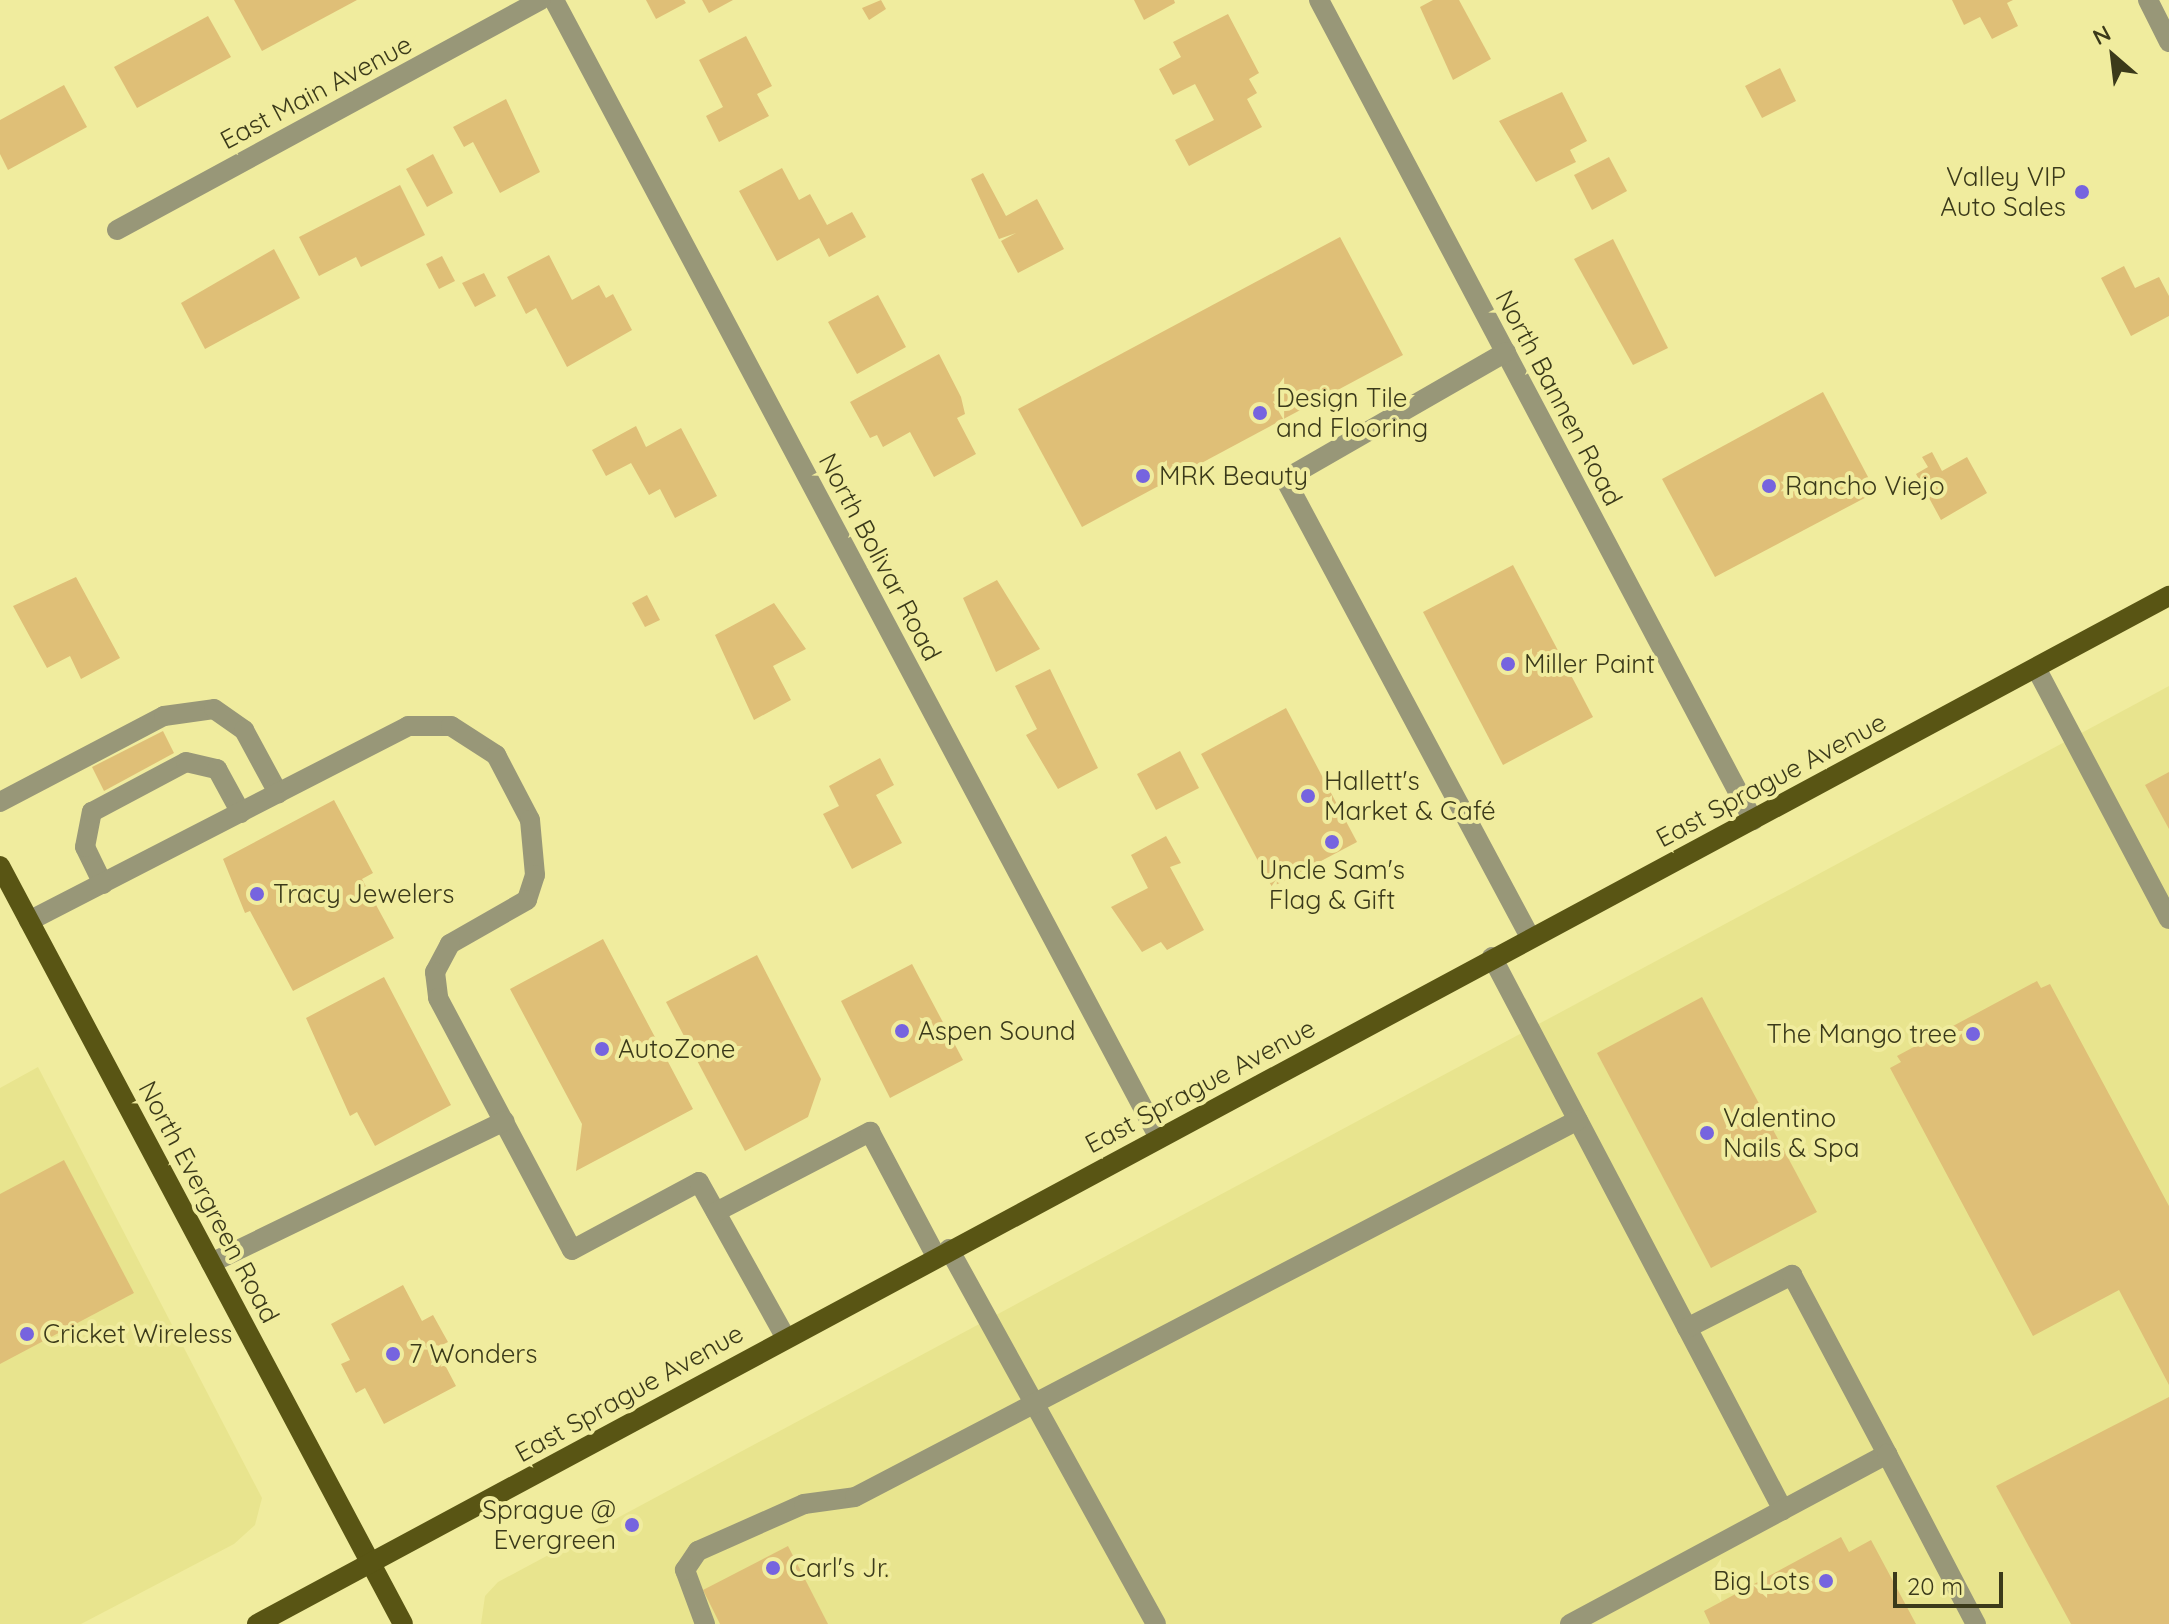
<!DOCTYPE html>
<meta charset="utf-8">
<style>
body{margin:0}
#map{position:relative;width:2169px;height:1624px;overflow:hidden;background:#f0ec9e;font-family:Quicksand,sans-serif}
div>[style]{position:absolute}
.built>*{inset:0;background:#e8e48e}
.building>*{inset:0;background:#dfbf77}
.minor>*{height:20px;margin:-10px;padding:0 10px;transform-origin:10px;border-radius:10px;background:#989778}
.major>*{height:20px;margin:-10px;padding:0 10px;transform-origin:10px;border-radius:10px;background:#595514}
.dots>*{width:22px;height:22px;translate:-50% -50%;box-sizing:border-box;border:4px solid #f0ec9e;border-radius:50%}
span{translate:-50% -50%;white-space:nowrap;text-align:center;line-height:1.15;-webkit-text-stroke:8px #f0ec9e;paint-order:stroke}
.street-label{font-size:26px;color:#3b3a1a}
.poi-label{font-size:26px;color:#3b3a1a}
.right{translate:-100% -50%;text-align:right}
.left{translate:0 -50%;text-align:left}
.north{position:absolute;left:2073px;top:16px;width:80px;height:80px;-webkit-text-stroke:6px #f0ec9e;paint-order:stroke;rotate:332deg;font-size:22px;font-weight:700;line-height:32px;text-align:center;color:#3b3a1a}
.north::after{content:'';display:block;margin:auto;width:28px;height:36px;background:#3b3a1a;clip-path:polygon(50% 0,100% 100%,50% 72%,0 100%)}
.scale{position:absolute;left:1893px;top:1572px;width:110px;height:36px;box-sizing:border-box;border:4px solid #3b3a1a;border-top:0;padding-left:10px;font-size:24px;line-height:28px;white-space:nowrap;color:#3b3a1a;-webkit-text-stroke:6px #f0ec9e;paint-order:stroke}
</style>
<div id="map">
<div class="built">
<div style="clip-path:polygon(2169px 686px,2169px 1624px,481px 1624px,485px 1596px,498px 1582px)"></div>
<div style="clip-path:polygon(38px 1067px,262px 1498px,255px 1525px,234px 1544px,81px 1624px,0 1624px,0 1088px)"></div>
</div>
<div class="building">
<div style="clip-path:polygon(234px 0,357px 0,262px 51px)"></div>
<div style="clip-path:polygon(646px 0,684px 0,686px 3px,656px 19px)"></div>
<div style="clip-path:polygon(702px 0,733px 0,709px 13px)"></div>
<div style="clip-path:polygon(881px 0,886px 9px,869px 20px,862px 8px)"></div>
<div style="clip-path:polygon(1134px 0,1174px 0,1175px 3px,1144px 20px)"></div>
<div style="clip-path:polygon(1433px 0,1459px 0,1491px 59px,1453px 80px,1420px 7px)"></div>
<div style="clip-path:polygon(1952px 0,2013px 0,2007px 3px,2018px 26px,1992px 39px,1980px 17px,1964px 25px)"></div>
<div style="clip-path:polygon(1228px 14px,1259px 73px,1249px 79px,1257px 93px,1247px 99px,1262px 127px,1189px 166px,1175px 140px,1214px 120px,1195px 84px,1173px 95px,1159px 69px,1181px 57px,1173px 42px)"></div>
<div style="clip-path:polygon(208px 16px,231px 57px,137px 108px,114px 67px)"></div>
<div style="clip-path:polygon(746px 36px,772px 86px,757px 94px,769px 116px,719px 142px,706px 116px,723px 107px,699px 60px)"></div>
<div style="clip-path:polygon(1780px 68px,1796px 101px,1762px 118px,1745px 86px)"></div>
<div style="clip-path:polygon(64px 85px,87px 127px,8px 170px,0 154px,0 120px)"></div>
<div style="clip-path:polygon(1562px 92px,1587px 141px,1570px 150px,1576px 162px,1536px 182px,1499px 121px)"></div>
<div style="clip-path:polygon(506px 99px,540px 172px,500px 193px,473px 142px,464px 147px,453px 127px)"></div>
<div style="clip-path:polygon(433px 154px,453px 193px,427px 207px,406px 169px)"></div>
<div style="clip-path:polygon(1609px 157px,1627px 191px,1592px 210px,1574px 175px)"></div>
<div style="clip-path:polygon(782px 168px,799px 200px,810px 194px,827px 225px,852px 212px,866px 237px,829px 257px,819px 238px,777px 261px,739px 191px)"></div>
<div style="clip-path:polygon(983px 173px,1006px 216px,1037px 199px,1064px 249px,1018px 273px,1001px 241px,1016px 233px,999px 239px,971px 179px)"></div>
<div style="clip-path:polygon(400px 185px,425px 235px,361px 267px,356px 257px,319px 276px,299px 237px)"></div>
<div style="clip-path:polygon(1340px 237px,1403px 355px,1082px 527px,1018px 409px)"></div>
<div style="clip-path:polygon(1613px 239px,1668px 348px,1633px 365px,1574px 259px)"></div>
<div style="clip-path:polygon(274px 249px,300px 298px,205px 349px,181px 303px)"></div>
<div style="clip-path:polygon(549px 255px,572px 300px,599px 285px,606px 298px,613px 294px,632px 330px,567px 367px,536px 308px,526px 314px,507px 277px)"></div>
<div style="clip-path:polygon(442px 256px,455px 281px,439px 289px,426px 264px)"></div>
<div style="clip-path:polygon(2124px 266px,2135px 288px,2159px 277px,2169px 296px,2169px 316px,2131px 336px,2101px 278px)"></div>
<div style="clip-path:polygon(484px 273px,496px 296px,475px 307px,462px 283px)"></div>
<div style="clip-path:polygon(878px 295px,906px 347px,857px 374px,828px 322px)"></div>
<div style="clip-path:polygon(939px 354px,961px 397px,965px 414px,957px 418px,976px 454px,934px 477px,910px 432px,883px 447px,877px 435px,870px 438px,850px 402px)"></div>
<div style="clip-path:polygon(1823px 392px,1876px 492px,1715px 577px,1662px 479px)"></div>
<div style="clip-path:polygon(636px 426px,646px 447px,681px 428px,717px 496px,675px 518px,660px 489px,649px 495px,631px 463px,606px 476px,592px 450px)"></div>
<div style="clip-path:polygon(1932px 452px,1942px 471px,1967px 457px,1987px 493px,1941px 520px,1916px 474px,1928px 467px,1922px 457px)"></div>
<div style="clip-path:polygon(1513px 565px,1593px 717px,1503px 765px,1423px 612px)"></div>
<div style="clip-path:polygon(76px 577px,120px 658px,81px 679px,70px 656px,47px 668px,13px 606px)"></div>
<div style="clip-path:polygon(997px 580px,1040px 649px,996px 672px,963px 598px)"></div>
<div style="clip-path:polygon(647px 595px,660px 620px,645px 627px,632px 603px)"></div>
<div style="clip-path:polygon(774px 603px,806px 649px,773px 666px,791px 700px,754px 720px,715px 635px)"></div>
<div style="clip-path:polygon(1050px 669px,1098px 768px,1058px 789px,1026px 735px,1037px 729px,1015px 686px)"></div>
<div style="clip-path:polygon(1286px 708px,1357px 842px,1272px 887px,1201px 754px)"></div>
<div style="clip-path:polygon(163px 731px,174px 753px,104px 791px,92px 767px)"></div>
<div style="clip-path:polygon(1180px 751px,1199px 788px,1156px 810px,1137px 774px)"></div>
<div style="clip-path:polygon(880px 758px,894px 785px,876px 795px,902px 843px,852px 869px,823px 814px,839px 806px,829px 786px)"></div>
<div style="clip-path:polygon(2169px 772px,2169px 829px,2145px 785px)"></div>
<div style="clip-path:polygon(334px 800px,373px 873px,362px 879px,394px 938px,293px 991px,250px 911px,245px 913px,223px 859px)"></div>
<div style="clip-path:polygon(1166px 836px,1181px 863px,1170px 867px,1204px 930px,1167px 950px,1161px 942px,1142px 952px,1111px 907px,1148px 888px,1131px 855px)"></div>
<div style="clip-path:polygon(603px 939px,693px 1109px,576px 1171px,582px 1124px,510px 989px)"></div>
<div style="clip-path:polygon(757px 955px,821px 1079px,808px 1117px,745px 1151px,666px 1002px)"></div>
<div style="clip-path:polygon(912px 964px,963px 1060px,890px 1098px,841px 1001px)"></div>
<div style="clip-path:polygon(384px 977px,451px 1105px,375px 1146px,357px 1112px,350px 1116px,306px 1018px)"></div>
<div style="clip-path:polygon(2037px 981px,2041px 988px,2050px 984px,2169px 1206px,2169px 1385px,2119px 1290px,2033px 1336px,1890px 1068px,1901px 1062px,1897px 1056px)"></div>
<div style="clip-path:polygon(1702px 997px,1817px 1212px,1711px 1268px,1597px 1053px)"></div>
<div style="clip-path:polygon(64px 1160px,134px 1293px,0 1364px,0 1194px)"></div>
<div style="clip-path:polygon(403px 1285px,422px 1321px,433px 1315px,448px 1342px,436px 1348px,456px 1386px,384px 1424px,365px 1388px,356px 1393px,341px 1364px,350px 1360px,331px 1324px)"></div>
<div style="clip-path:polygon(2169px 1397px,2169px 1624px,2071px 1624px,1996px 1486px)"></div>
<div style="clip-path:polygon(1841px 1537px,1849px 1552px,1871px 1540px,1916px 1624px,1710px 1624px,1704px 1611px)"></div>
<div style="clip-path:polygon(788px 1546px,828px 1624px,720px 1624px,703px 1590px)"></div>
</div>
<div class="minor">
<div style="left:554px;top:0;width:1289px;rotate:62deg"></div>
<div style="left:1319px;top:0;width:928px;rotate:62.11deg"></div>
<div style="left:2148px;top:0;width:47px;rotate:63.4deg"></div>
<div style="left:117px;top:230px;width:482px;rotate:-28.5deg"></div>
<div style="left:1506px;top:352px;width:255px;rotate:150.1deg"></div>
<div style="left:1285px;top:479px;width:519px;rotate:61.86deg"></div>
<div style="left:2036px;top:668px;width:284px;rotate:62.1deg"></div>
<div style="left:0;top:802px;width:185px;rotate:-27.7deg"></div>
<div style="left:164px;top:716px;width:50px;rotate:-8deg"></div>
<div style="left:214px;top:709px;width:37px;rotate:35deg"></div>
<div style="left:244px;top:730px;width:72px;rotate:61.6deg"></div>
<div style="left:103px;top:884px;width:41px;rotate:-115.9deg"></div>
<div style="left:85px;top:847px;width:36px;rotate:-79deg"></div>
<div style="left:92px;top:812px;width:106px;rotate:-28deg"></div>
<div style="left:186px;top:762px;width:32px;rotate:13deg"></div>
<div style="left:217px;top:769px;width:50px;rotate:61.4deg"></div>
<div style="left:29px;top:921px;width:426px;rotate:-27.2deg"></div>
<div style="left:408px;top:726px;width:43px"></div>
<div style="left:451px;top:726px;width:54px;rotate:32.8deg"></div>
<div style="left:496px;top:755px;width:73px;rotate:62.4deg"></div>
<div style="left:530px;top:820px;width:55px;rotate:84.8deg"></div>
<div style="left:535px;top:875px;width:26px;rotate:108deg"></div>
<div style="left:527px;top:900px;width:89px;rotate:150.3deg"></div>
<div style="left:450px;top:944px;width:32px;rotate:118deg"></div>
<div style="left:435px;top:972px;width:26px;rotate:83deg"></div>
<div style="left:438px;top:998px;width:285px;rotate:62deg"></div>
<div style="left:572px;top:1250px;width:144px;rotate:-28.2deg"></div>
<div style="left:699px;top:1182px;width:179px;rotate:60.9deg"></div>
<div style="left:1492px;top:957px;width:625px;rotate:62.25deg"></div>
<div style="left:716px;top:1212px;width:174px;rotate:-27.5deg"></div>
<div style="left:870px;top:1132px;width:140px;rotate:62deg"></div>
<div style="left:949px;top:1249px;width:428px;rotate:61.1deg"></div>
<div style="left:211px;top:1263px;width:326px;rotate:-25.8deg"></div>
<div style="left:1687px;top:1328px;width:118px;rotate:-26.8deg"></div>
<div style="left:1792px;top:1275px;width:203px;rotate:62deg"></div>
<div style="left:705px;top:1624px;width:58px;rotate:-110.3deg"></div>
<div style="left:685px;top:1570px;width:23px;rotate:-56deg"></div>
<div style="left:698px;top:1551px;width:116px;rotate:-23.9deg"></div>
<div style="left:804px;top:1504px;width:51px;rotate:-7.8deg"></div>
<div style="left:855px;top:1497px;width:815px;rotate:-27.54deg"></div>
<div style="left:1570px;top:1624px;width:360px;rotate:-28.2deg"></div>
<div style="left:1887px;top:1454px;width:192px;rotate:62.4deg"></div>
</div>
<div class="major">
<div style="left:0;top:866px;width:858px;rotate:62deg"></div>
<div style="left:257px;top:1624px;width:2171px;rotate:-28.27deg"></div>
</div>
<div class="dots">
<div style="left:2082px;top:192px;background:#7664df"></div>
<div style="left:1260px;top:413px;background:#7664df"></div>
<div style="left:1143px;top:476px;background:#7664df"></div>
<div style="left:1769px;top:486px;background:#7664df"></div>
<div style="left:1508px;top:664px;background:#7664df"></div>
<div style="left:1308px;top:796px;background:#7664df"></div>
<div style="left:1332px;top:842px;background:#7664df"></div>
<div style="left:257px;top:894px;background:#7664df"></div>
<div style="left:902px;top:1031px;background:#7664df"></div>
<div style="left:1973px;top:1034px;background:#7664df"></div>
<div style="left:602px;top:1049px;background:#7664df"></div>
<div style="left:1707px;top:1133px;background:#7664df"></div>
<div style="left:27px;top:1334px;background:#7664df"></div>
<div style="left:393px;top:1354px;background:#7664df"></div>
<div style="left:632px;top:1525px;background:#7664df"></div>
<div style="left:773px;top:1568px;background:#7664df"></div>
<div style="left:1826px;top:1581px;background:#7664df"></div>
</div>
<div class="street-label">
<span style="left:316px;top:92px;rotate:-28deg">East Main Avenue</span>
<span style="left:1559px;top:398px;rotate:62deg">North Bannen Road</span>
<span style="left:880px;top:557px;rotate:62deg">North Bolivar Road</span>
<span style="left:1771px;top:780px;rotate:-28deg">East Sprague Avenue</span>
<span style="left:1200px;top:1086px;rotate:-28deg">East Sprague Avenue</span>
<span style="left:209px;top:1202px;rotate:62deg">North Evergreen Road</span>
<span style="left:629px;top:1393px;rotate:-29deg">East Sprague Avenue</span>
</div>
<div class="poi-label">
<span class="right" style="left:2066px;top:192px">Valley VIP<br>Auto Sales</span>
<span class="left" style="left:1276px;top:413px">Design Tile<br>and Flooring</span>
<span class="left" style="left:1159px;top:476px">MRK Beauty</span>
<span class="left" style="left:1785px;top:486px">Rancho Viejo</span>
<span class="left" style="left:1524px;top:664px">Miller Paint</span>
<span class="left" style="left:1324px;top:796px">Hallett's<br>Market &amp; Café</span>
<span style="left:1332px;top:885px">Uncle Sam's<br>Flag &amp; Gift</span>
<span class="left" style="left:273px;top:894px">Tracy Jewelers</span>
<span class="left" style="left:918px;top:1031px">Aspen Sound</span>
<span class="right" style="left:1957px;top:1034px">The Mango tree</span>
<span class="left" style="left:618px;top:1049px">AutoZone</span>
<span class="left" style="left:1723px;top:1133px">Valentino<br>Nails &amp; Spa</span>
<span class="left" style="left:43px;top:1334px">Cricket Wireless</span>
<span class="left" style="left:409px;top:1354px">7 Wonders</span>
<span class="right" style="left:616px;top:1525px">Sprague @<br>Evergreen</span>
<span class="left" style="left:789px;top:1568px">Carl's Jr.</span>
<span class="right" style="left:1810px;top:1581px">Big Lots</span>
</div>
<div class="north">N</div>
<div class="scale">20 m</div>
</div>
